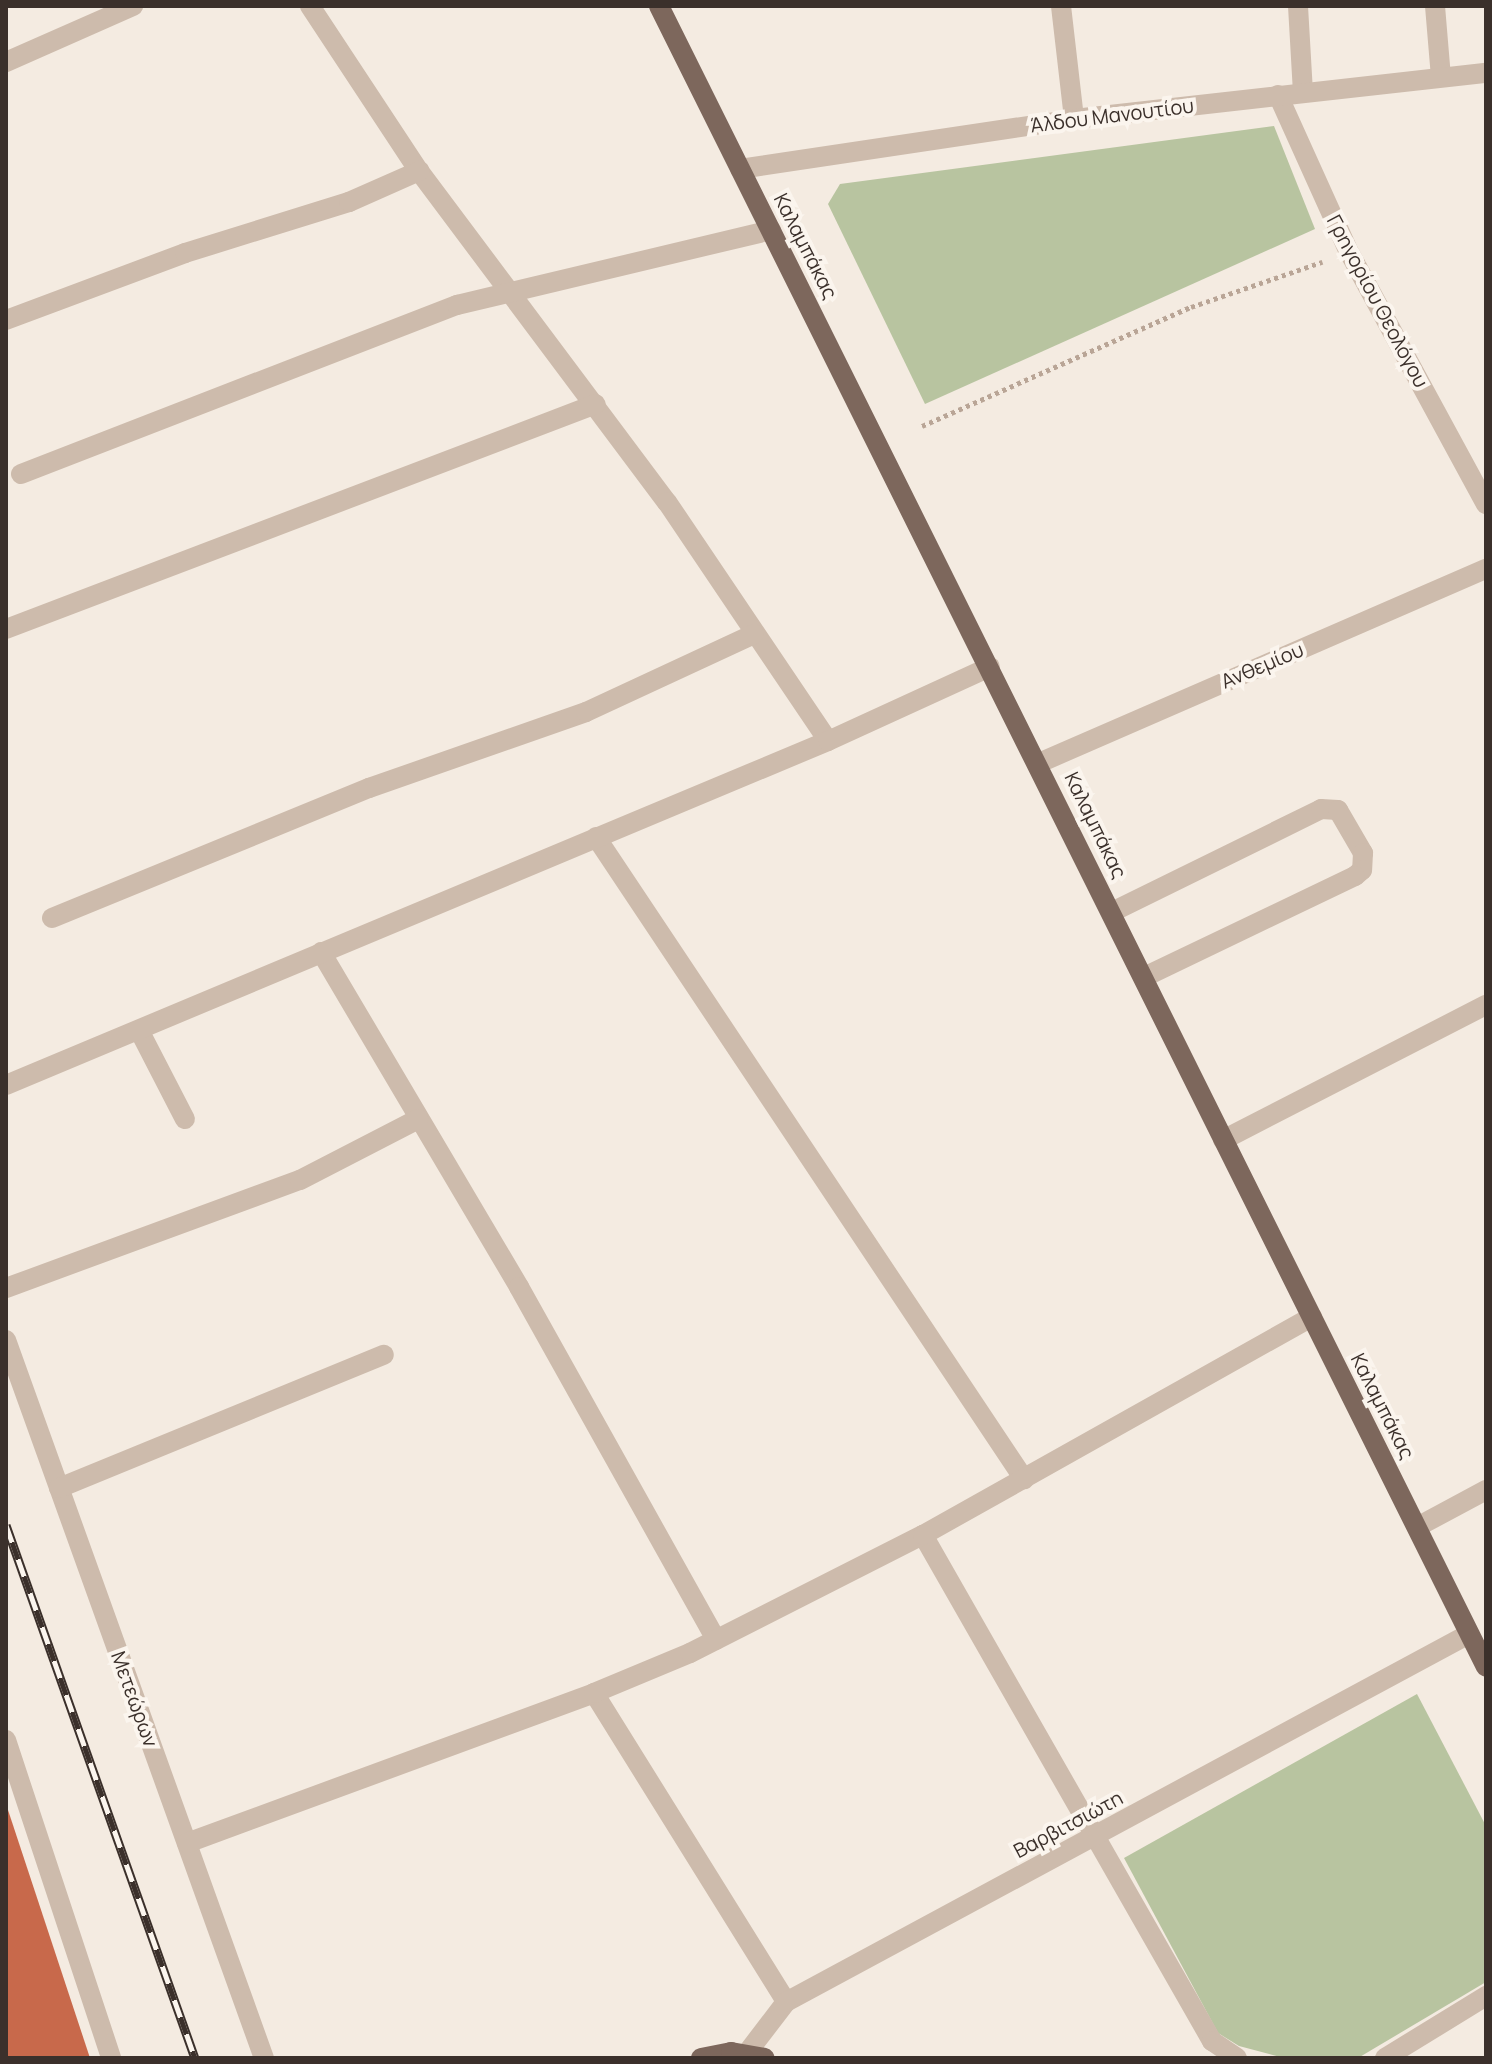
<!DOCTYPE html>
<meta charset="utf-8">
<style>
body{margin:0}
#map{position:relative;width:1492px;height:2064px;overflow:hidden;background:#f4ebe1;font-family:Manrope,sans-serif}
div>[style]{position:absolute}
.green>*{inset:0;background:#b8c4a0}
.building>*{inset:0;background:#c8694b}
.path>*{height:5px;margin-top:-2.5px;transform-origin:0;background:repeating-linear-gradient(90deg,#b9a596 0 4px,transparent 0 8px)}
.minor>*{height:20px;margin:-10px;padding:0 10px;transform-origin:10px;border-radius:10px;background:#cdbbac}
.major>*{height:20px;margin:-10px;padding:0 10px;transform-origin:10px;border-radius:10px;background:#7d675c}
.rail>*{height:9px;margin-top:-4.5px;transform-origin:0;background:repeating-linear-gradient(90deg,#fbf5ee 0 18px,#3b302b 0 36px);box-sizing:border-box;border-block:2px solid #3b302b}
span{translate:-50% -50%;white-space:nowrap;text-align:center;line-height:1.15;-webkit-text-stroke:8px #fbf5ee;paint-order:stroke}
.street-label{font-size:20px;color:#3b302b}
.frame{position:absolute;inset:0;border:8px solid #3b302b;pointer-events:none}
</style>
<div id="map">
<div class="green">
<div style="clip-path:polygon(1274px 126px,1315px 229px,925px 404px,828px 204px,840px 184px)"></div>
<div style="clip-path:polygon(1417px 1694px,1486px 1826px,1486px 1982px,1358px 2058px,1284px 2058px,1239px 2046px,1218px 2033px,1124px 1858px)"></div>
</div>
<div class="building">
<div style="clip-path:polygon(6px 1807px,7px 1807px,90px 2058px,6px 2058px)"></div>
</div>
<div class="path">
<div style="left:922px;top:426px;width:294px;rotate:-23.9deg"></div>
<div style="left:1191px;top:307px;width:139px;rotate:-19deg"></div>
</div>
<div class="minor">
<div style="left:310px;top:6px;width:198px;rotate:56.6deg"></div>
<div style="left:419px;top:171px;width:414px;rotate:53.2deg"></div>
<div style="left:667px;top:502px;width:288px;rotate:56deg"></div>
<div style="left:1061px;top:6px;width:114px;rotate:83.4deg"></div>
<div style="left:1298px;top:6px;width:86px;rotate:86.7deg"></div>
<div style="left:1435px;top:6px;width:71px;rotate:85.2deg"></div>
<div style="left:6px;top:62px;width:139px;rotate:-23.8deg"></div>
<div style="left:1278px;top:95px;width:172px;rotate:65.7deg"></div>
<div style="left:1349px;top:252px;width:287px;rotate:61.5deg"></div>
<div style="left:740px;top:169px;width:338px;rotate:-8.5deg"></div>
<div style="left:1074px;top:119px;width:415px;rotate:-6.4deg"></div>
<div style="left:6px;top:320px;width:191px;rotate:-20.5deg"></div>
<div style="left:185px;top:253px;width:172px;rotate:-17.3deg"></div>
<div style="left:349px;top:202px;width:77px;rotate:-23.9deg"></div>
<div style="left:21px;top:474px;width:468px;rotate:-21.2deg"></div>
<div style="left:457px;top:305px;width:323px;rotate:-13.4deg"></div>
<div style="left:6px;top:629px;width:631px;rotate:-20.87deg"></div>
<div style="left:1039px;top:763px;width:487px;rotate:-23.5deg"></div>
<div style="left:596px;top:837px;width:772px;rotate:56.31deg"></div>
<div style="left:1112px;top:912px;width:233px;rotate:-26.2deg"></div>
<div style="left:1321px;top:809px;width:17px;rotate:3deg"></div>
<div style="left:1338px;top:810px;width:50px;rotate:59.8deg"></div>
<div style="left:1363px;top:853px;width:17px;rotate:93deg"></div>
<div style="left:1362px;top:870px;width:9px;rotate:139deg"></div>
<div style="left:1355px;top:876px;width:234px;rotate:154.4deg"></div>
<div style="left:52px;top:918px;width:343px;rotate:-22.3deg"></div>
<div style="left:369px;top:788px;width:230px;rotate:-19.3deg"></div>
<div style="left:586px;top:712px;width:185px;rotate:-24.9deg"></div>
<div style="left:321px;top:952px;width:389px;rotate:59.4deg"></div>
<div style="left:519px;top:1287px;width:404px;rotate:60.8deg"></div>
<div style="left:140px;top:1032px;width:98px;rotate:62.7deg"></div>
<div style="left:6px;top:1085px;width:891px;rotate:-22.71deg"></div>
<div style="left:828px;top:741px;width:178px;rotate:-24.6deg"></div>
<div style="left:1223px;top:1140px;width:296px;rotate:-27.2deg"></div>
<div style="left:6px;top:1288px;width:313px;rotate:-20.2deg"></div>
<div style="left:300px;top:1180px;width:133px;rotate:-27.3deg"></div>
<div style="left:6px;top:1340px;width:763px;rotate:70.24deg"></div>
<div style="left:59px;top:1488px;width:351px;rotate:-22.3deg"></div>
<div style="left:1417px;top:1527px;width:78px;rotate:-28.2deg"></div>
<div style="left:923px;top:1535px;width:583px;rotate:60.27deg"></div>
<div style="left:1212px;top:2041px;width:30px;rotate:34deg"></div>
<div style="left:594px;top:1693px;width:364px;rotate:58.1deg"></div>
<div style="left:6px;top:1740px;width:335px;rotate:71.7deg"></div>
<div style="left:187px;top:1843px;width:434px;rotate:-20.2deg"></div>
<div style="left:594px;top:1693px;width:104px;rotate:-22.6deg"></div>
<div style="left:690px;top:1653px;width:261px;rotate:-26.9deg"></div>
<div style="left:923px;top:1535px;width:446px;rotate:-29.3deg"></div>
<div style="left:747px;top:2053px;width:64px;rotate:-52.6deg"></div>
<div style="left:786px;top:2002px;width:776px;rotate:-28.32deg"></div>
<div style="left:1385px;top:2058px;width:119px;rotate:-31.5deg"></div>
</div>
<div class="major">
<div style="left:659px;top:6px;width:1855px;rotate:63.53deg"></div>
<div style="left:701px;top:2058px;width:31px;rotate:-11deg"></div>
<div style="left:731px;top:2052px;width:34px;rotate:10deg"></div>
</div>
<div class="rail">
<div style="left:6px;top:1525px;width:566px;rotate:70.48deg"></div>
</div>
<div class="street-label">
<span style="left:1112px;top:115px;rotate:-7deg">Άλδου Μανουτίου</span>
<span style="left:806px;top:246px;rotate:63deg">Καλαμπάκας</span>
<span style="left:1378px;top:301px;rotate:62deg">Γρηγορίου Θεολόγου</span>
<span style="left:1262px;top:665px;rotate:-23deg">Ανθεμίου</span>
<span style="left:1096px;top:825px;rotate:64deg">Καλαμπάκας</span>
<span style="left:1383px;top:1406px;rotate:63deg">Καλαμπάκας</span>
<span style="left:135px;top:1699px;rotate:70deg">Μετεώρων</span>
<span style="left:1068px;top:1824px;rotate:-28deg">Βαρβιτσιώτη</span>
</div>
<div class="frame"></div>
</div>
